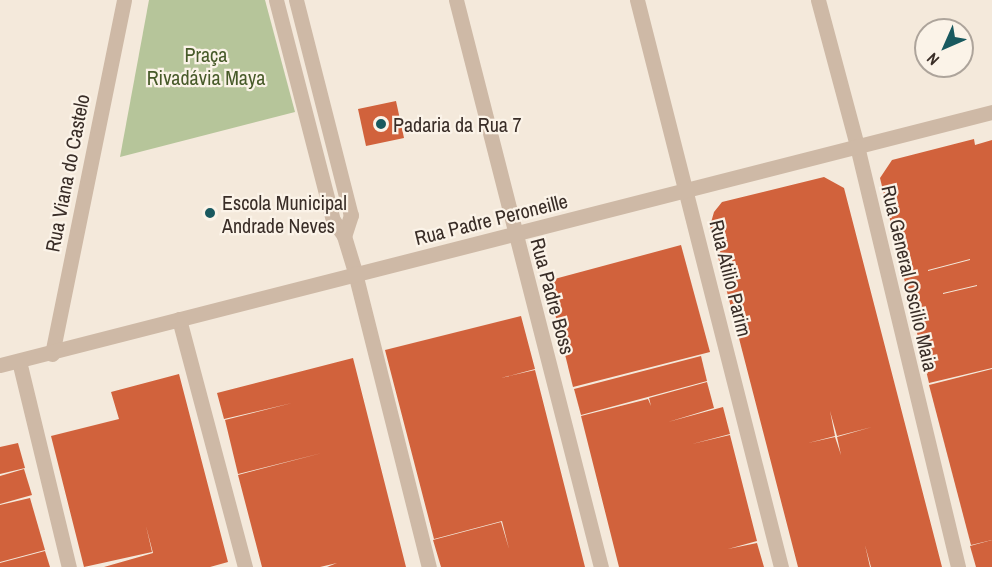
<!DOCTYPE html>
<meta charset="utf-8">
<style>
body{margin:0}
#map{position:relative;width:992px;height:567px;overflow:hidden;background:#f4e9db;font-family:"Archivo Narrow",sans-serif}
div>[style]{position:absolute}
.green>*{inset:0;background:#b6c59a}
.building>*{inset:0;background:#d1623c}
.minor>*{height:15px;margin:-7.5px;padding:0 7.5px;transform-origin:7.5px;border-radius:7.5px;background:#ceb9a6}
.dots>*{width:16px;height:16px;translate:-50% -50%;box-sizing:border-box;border:3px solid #fbf3e8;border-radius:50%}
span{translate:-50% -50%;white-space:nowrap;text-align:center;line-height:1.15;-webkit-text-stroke:4.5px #fbf3e8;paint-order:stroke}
.park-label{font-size:20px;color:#475a29}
.poi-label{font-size:20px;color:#392d27}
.left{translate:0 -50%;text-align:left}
.street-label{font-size:20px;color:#392d27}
.north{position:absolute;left:914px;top:18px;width:60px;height:60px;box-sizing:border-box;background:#fbf3e8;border:2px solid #ada49b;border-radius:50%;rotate:225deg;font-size:16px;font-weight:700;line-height:24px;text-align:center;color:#392d27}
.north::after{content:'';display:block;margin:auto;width:21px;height:27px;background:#19595f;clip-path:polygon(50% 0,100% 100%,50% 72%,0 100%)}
</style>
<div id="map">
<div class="green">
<div style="clip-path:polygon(149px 0,265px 0,295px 112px,120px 157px)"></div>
</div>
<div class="building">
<div style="clip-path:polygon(396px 101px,404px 138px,366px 146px,358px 109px)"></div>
<div style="clip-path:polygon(evenodd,974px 139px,975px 145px,992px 140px,992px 368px,929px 383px,880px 178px,892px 160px,974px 139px,970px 259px,970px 260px,928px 271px,928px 270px,970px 259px,974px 139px,977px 285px,977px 286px,943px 294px,943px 293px,977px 285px)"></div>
<div style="clip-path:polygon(evenodd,824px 177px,844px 188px,942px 567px,871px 567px,865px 545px,870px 567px,798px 567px,710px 226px,714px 212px,722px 202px,824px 177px,830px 411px,837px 436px,872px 427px,837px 437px,841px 455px,835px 437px,808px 443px,835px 436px,830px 411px)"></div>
<div style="clip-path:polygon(681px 245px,710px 352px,573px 387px,547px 281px)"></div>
<div style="clip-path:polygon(521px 316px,535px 369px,501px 378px,535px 370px,585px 567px,441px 567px,433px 540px,501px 522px,509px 549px,502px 521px,434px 539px,385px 350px)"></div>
<div style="clip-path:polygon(701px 356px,707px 381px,581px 415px,574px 389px)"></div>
<div style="clip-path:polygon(353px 358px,406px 567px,327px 567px,337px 563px,320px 567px,262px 567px,238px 475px,322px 453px,238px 474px,225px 420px,292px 403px,224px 419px,217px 393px)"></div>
<div style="clip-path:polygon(992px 369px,992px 540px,971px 545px,929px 385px)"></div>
<div style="clip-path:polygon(179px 374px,228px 562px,210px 567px,104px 567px,153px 553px,146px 526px,152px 552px,84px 567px,51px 436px,119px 419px,111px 392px)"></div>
<div style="clip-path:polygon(707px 382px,714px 408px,668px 422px,723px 407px,730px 434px,692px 444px,730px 435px,757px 541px,728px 549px,757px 543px,764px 567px,619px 567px,581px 416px,648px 399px,651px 406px,649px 398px)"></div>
<div style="clip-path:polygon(18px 443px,25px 468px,0 474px,0 447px)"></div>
<div style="clip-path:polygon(24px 469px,32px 495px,0 504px,0 476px)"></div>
<div style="clip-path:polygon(30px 498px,45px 550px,0 562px,0 505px)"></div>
<div style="clip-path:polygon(992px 540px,992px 567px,976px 567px,970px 546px)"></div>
<div style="clip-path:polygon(45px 551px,50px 567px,0 567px,0 563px)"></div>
</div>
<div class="minor">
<div style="left:276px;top:0;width:227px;rotate:75.5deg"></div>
<div style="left:333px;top:220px;width:19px;rotate:55deg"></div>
<div style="left:344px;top:236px;width:39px;rotate:73deg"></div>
<div style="left:355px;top:273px;width:303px;rotate:75.9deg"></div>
<div style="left:296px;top:0;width:222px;rotate:75.7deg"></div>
<div style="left:351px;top:215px;width:22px;rotate:108deg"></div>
<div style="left:456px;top:0;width:585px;rotate:75.66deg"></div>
<div style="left:637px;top:0;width:585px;rotate:75.75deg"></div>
<div style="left:818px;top:0;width:151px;rotate:75deg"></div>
<div style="left:857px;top:146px;width:433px;rotate:76.5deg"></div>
<div style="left:179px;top:319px;width:257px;rotate:75.1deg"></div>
<div style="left:52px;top:354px;width:361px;rotate:-78.5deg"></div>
<div style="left:19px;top:361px;width:212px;rotate:76.4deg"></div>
<div style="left:0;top:365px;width:1024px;rotate:-14.31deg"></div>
</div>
<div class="dots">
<div style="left:381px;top:124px;background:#19595f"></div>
<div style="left:210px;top:213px;background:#19595f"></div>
</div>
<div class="park-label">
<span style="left:206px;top:66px">Praça<br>Rivadávia Maya</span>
</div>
<div class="poi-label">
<span class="left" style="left:393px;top:124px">Padaria da Rua 7</span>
<span class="left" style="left:222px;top:214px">Escola Municipal<br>Andrade Neves</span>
</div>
<div class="street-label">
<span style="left:67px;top:173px;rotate:-79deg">Rua Viana do Castelo</span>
<span style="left:491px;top:219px;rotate:-14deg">Rua Padre Peroneille</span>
<span style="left:731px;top:278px;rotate:76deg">Rua Atilio Parim</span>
<span style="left:910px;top:278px;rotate:77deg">Rua General Oscilio Maia</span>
<span style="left:553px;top:296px;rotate:75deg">Rua Padre Boss</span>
</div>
<div class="north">N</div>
</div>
